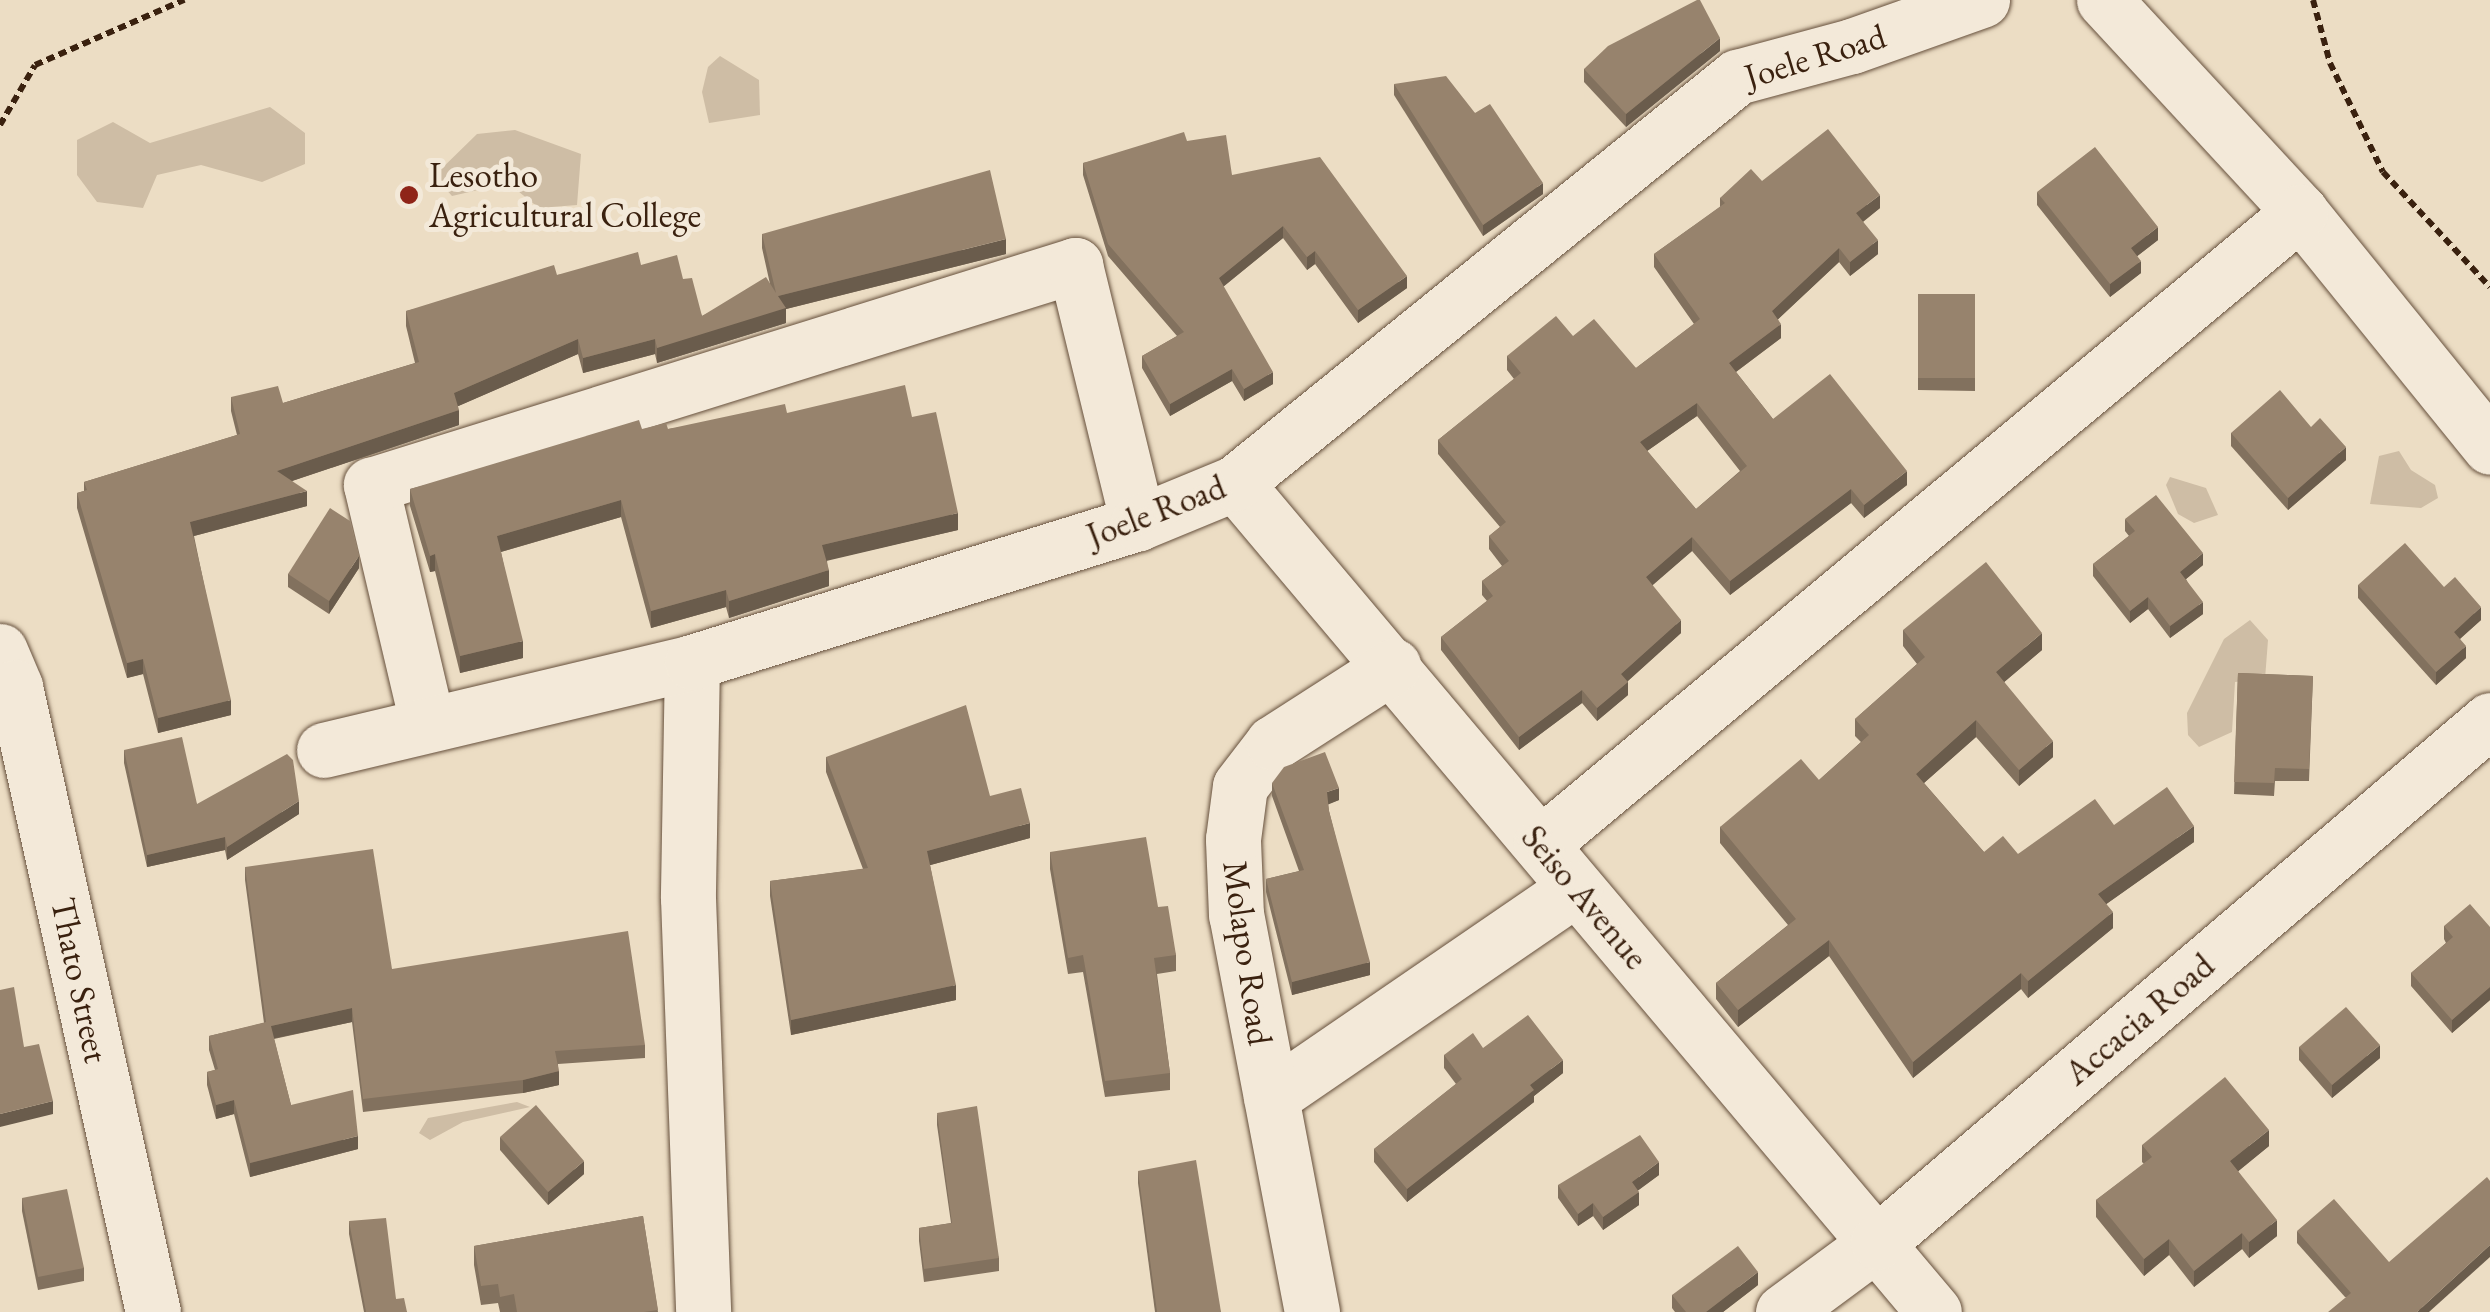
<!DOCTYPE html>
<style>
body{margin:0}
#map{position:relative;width:2490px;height:1312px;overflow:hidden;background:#ecddc4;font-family:"EB Garamond",serif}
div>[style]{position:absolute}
.green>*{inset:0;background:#cebda5}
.path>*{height:6px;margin-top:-3px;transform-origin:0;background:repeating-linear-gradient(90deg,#3a210f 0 8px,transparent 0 13px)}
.roads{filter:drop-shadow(0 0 2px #66503c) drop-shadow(0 0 2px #66503c)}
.minor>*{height:55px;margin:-27.5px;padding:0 27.5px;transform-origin:27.5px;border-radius:27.5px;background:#f3e9d9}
.wall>*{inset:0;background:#82715e}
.shaded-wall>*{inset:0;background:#6a5c4c}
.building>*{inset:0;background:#97836d}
.dots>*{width:28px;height:28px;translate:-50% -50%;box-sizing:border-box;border:5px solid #f3e9d9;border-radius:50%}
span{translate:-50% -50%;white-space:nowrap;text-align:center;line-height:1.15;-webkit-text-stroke:10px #f3e9d9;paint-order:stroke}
.street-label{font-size:35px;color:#3a210f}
.poi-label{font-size:35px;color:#3a210f}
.left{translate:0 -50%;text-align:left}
</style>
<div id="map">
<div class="green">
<div style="clip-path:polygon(720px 56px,759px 80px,760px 115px,709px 123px,702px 92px,708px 67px)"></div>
<div style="clip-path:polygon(270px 107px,305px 133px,305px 164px,262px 182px,201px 165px,157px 175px,143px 208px,97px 202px,77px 175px,77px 140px,113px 122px,150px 143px)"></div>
<div style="clip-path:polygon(515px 130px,581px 154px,577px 205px,539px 208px,508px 183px,452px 196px,434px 176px,477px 134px)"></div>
<div style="clip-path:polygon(2399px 451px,2411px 470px,2435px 485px,2438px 498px,2421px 508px,2370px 504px,2379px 456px)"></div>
<div style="clip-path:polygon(2170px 477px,2206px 488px,2218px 515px,2194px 523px,2178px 514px,2166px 485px)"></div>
<div style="clip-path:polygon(2250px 620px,2268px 640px,2265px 679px,2235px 682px,2232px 732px,2199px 747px,2188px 735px,2187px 713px,2224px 639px)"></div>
<div style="clip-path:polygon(517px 1102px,530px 1107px,463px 1122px,430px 1140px,419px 1133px,428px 1118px)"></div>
</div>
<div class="path">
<div style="left:2313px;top:0;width:65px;rotate:74.9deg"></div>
<div style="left:2330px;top:63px;width:121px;rotate:64.1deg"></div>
<div style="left:2383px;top:172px;width:157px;rotate:47.1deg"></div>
<div style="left:0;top:125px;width:69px;rotate:-59.7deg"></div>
<div style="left:35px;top:65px;width:163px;rotate:-23.6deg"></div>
</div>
<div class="roads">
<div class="minor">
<div style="left:2104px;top:0;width:289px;rotate:47.2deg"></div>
<div style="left:2300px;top:212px;width:302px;rotate:51deg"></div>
<div style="left:1235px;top:483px;width:1084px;rotate:49.86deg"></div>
<div style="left:0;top:651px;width:39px;rotate:67deg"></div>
<div style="left:15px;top:687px;width:640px;rotate:77.55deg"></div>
<div style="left:692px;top:662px;width:236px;rotate:91deg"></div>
<div style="left:688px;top:898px;width:414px;rotate:87.9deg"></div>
<div style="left:427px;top:722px;width:244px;rotate:-103.3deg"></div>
<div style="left:371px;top:485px;width:738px;rotate:-17.35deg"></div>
<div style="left:1075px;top:265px;width:266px;rotate:76.3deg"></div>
<div style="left:324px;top:750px;width:378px;rotate:-13.4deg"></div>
<div style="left:692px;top:662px;width:467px;rotate:-17.3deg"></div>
<div style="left:1138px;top:523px;width:105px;rotate:-22.4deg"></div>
<div style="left:1235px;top:483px;width:646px;rotate:-38.96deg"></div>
<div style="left:1737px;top:77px;width:119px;rotate:-15.1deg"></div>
<div style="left:1852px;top:46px;width:138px;rotate:-19.5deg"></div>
<div style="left:1541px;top:844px;width:988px;rotate:-39.78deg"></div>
<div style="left:1271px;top:1097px;width:368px;rotate:-34.4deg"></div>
<div style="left:1312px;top:1312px;width:404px;rotate:-100.8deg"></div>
<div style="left:1236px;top:915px;width:76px;rotate:-92.3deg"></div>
<div style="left:1233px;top:839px;width:53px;rotate:-82.5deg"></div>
<div style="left:1240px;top:786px;width:54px;rotate:-52.5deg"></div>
<div style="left:1273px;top:743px;width:143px;rotate:-32.7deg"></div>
<div style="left:1783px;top:1312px;width:118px;rotate:-36.4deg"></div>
<div style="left:1878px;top:1242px;width:804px;rotate:-40.46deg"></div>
</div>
</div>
<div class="wall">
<div style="clip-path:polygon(1720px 51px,1626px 127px,1584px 82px,1584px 69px)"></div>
<div style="clip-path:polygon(1394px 84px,1475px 113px,1543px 194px,1483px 236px,1394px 95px)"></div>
<div style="clip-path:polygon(1187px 141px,1232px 175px,1407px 288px,1358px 323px,1315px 264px,1307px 270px,1283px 238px,1223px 287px,1273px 384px,1244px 401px,1232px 381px,1170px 416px,1142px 368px,1142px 356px,1177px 336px,1108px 256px,1083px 175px,1083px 163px)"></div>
<div style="clip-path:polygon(evenodd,1762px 181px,1880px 208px,1863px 222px,1878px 254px,1850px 276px,1839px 262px,1778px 319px,1781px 338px,1736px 372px,1773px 419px,1907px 485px,1864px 518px,1851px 503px,1730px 595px,1692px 551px,1652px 585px,1681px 633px,1628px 681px,1628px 695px,1597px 721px,1582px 703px,1519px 750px,1441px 650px,1441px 637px,1487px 601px,1482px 595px,1482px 581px,1502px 566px,1489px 549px,1489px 536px,1500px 527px,1438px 454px,1438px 440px,1514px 379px,1507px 370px,1507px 356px,1573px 336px,1636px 368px,1694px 324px,1654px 267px,1654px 254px,1720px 207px,1720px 198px,1762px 181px,1697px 416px,1740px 471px,1696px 509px,1647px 451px,1697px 416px)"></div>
<div style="clip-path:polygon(2037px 192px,2158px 240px,2137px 256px,2141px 273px,2110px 297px,2037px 205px)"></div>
<div style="clip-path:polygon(762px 234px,1006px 254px,786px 309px,786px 323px,657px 363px,655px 354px,583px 373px,578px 354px,458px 406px,459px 425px,292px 481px,307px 506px,194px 536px,231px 715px,158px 733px,143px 674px,127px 678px,77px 508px,77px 493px,84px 491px,84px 482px,237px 435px,231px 411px,231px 397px,283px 403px,415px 363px,406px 326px,406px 311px,557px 275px,641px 265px,683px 279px,702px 316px,770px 284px,762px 248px)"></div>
<div style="clip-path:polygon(1918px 294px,1975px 294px,1975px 391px,1918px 390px)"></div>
<div style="clip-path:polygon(787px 413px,912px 417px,958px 530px,827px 560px,829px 586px,729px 618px,726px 607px,651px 628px,621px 517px,501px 552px,523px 658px,460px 673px,435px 571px,430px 572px,410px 506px,410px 489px,642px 429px,668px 429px)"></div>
<div style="clip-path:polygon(2311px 427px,2346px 460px,2288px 510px,2231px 446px,2231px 433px)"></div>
<div style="clip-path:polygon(2125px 519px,2203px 565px,2186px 579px,2203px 614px,2170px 638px,2148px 609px,2130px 623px,2093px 576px,2093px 564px,2129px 536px,2125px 531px)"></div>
<div style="clip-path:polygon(359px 568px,329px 614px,288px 587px,288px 574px)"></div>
<div style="clip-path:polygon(2358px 585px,2444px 587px,2481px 620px,2460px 639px,2466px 658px,2436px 685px,2358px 598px)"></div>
<div style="clip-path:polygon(1903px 630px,2042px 650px,2004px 682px,2053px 757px,2019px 786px,1976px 737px,1924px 783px,1984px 852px,2018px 854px,2114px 825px,2194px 842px,2106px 904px,2113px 928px,2028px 998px,2021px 989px,1913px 1078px,1829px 956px,1738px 1027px,1716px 999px,1716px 983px,1788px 925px,1720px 843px,1720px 827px,1819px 780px,1861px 742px,1855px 736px,1855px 719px,1917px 664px,1903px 646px)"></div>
<div style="clip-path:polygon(2238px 673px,2313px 676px,2309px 781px,2275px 781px,2274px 796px,2234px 794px)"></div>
<div style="clip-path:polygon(124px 750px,197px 804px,299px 814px,227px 860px,225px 850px,147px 867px,124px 763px)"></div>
<div style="clip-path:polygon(826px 757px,990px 796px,1030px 838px,930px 865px,956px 1000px,791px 1035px,770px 896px,770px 881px,863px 869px,826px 772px)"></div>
<div style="clip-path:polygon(1272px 783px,1339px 800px,1328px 804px,1329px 811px,1370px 975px,1292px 995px,1266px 892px,1266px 879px,1299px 871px,1272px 796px)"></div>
<div style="clip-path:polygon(1050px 852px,1158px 907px,1176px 955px,1176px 971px,1157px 974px,1170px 1073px,1170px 1090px,1105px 1097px,1083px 972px,1068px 974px,1050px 869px)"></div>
<div style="clip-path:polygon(245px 867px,392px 969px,645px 1045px,645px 1058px,558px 1064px,559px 1085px,523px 1093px,363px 1112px,352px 1022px,274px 1039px,291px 1105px,358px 1149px,250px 1177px,234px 1114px,216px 1119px,207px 1085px,207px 1072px,215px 1070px,209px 1050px,209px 1036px,264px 1023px,245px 880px)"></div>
<div style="clip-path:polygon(2444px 926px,2490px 927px,2490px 1000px,2452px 1033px,2411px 986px,2411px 973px,2446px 943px,2444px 939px)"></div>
<div style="clip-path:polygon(2299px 1047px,2380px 1058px,2332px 1098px,2299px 1060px)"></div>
<div style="clip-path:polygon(1483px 1048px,1563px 1073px,1534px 1096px,1534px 1102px,1407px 1202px,1374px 1162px,1374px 1149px,1456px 1084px,1444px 1068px,1444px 1055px)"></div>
<div style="clip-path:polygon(937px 1113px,999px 1258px,999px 1271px,924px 1282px,919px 1241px,919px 1228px,951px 1223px,937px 1125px)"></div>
<div style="clip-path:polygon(500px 1137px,584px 1174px,548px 1205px,500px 1150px)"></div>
<div style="clip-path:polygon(2142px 1145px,2269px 1146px,2238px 1171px,2277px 1236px,2249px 1258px,2242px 1249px,2194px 1287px,2169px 1255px,2144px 1276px,2096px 1217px,2096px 1200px,2144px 1164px,2142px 1162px)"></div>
<div style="clip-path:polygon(1138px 1171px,1221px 1312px,1155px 1312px,1138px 1183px)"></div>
<div style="clip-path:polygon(1659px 1175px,1638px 1190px,1639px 1205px,1603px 1230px,1593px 1216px,1578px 1226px,1558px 1198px,1558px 1185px)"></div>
<div style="clip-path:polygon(22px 1198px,84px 1268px,84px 1281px,38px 1290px,22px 1211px)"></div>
<div style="clip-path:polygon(643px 1216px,658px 1312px,500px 1312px,498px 1303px,481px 1305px,474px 1265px,474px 1246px)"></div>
<div style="clip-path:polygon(349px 1221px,396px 1299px,407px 1312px,364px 1312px,349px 1234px)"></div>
<div style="clip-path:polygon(2297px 1231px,2429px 1312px,2345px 1297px,2297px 1243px)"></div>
<div style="clip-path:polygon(1758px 1285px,1723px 1312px,1675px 1312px,1672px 1308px,1672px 1295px)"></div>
</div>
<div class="shaded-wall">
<div style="clip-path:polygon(1720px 38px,1720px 51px,1626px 127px,1626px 114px)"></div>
<div style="clip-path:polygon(1543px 183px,1543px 194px,1483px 236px,1483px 225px)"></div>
<div style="clip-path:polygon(1880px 195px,1880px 208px,1856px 227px,1856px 213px)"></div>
<div style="clip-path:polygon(1283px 226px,1283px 238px,1219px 290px,1219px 278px)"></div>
<div style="clip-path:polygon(2158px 227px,2158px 240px,2131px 261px,2131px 248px)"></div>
<div style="clip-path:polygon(1006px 239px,1006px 254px,786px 309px,786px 323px,657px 363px,657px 348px,778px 296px)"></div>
<div style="clip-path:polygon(1878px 240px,1878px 254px,1850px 276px,1850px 262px)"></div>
<div style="clip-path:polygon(1839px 248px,1839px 262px,1772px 325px,1772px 311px)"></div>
<div style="clip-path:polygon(1315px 251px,1315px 264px,1307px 270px,1307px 257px)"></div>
<div style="clip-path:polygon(2141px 261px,2141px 273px,2110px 297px,2110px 284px)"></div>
<div style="clip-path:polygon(1407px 276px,1407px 288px,1358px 323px,1358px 310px)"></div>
<div style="clip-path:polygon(1781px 324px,1781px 338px,1729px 377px,1729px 363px)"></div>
<div style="clip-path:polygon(578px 339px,578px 354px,454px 408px,454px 393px)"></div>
<div style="clip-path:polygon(655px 339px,655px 354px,583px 373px,583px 358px)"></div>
<div style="clip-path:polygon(1232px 369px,1232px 381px,1170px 416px,1170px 404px)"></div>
<div style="clip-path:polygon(1273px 372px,1273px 384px,1244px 401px,1244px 389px)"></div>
<div style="clip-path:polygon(1697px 403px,1697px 416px,1640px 456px,1640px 442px)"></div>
<div style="clip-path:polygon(459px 410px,459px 425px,277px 486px,277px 471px)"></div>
<div style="clip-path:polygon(2346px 447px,2346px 460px,2288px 510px,2288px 498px)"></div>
<div style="clip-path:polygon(1907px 471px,1907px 485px,1864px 518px,1864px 505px)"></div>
<div style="clip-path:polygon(1851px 489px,1851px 503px,1730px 595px,1730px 581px)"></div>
<div style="clip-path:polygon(307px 491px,307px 506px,190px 537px,190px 522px)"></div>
<div style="clip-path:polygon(621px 500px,621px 517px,497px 553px,497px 536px)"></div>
<div style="clip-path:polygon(958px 513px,958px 530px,822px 562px,822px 545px)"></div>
<div style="clip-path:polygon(1692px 537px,1692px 551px,1646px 591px,1646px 577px)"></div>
<div style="clip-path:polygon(2203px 553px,2203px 565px,2180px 584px,2180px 572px)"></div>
<div style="clip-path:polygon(435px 554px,435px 571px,430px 572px,430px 556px)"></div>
<div style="clip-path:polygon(359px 556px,359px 568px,329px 614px,329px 601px)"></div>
<div style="clip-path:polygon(829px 570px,829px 586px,729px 618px,729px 601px)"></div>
<div style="clip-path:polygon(726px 590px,726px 607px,651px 628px,651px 611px)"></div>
<div style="clip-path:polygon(2148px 597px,2148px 609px,2130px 623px,2130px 611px)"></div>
<div style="clip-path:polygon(2203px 602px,2203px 614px,2170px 638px,2170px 626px)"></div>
<div style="clip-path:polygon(2481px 607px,2481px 620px,2454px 644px,2454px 632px)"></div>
<div style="clip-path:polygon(1681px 620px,1681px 633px,1621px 687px,1621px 674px)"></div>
<div style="clip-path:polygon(2042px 633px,2042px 650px,1996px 689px,1996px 672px)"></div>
<div style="clip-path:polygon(523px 641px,523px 658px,460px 673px,460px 656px)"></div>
<div style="clip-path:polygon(2466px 646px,2466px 658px,2436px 685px,2436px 672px)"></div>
<div style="clip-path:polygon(143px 659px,143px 674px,127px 678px,127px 663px)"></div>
<div style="clip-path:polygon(1628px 682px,1628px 695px,1597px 721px,1597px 708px)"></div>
<div style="clip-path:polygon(1582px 690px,1582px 703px,1519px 750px,1519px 737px)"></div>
<div style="clip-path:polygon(231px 700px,231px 715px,158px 733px,158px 718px)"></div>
<div style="clip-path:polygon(1976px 720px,1976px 737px,1916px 790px,1916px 774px)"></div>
<div style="clip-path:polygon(2053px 741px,2053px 757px,2019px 786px,2019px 770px)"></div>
<div style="clip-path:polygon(1339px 788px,1339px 800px,1327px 805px,1327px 792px)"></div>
<div style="clip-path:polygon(299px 801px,299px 814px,227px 860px,227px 847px)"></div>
<div style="clip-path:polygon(1030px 823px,1030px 838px,927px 866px,927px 851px)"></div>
<div style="clip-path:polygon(2194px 826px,2194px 842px,2098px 910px,2098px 894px)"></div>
<div style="clip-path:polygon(225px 837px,225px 850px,147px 867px,147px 855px)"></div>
<div style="clip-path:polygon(2113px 912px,2113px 928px,2028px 998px,2028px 981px)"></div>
<div style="clip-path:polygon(1829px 940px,1829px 956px,1738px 1027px,1738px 1010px)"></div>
<div style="clip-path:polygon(1370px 962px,1370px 975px,1292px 995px,1292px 982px)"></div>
<div style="clip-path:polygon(2021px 973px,2021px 989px,1913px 1078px,1913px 1062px)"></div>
<div style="clip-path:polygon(956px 985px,956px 1000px,791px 1035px,791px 1020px)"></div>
<div style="clip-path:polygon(2490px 987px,2490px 1000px,2452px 1033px,2452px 1020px)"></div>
<div style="clip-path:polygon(352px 1008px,352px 1022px,271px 1039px,271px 1026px)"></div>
<div style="clip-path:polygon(2380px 1045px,2380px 1058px,2332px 1098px,2332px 1085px)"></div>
<div style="clip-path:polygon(1563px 1060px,1563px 1073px,1534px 1096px,1534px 1102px,1407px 1202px,1407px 1189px,1530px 1085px)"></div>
<div style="clip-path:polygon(559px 1071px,559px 1085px,523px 1093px,523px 1080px)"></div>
<div style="clip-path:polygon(234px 1100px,234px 1114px,216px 1119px,216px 1105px)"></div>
<div style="clip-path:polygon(53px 1101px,53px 1114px,0 1127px,0 1114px)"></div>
<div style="clip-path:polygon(2269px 1130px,2269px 1146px,2230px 1178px,2230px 1161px)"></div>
<div style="clip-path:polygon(358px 1136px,358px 1149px,250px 1177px,250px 1163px)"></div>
<div style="clip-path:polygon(584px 1161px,584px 1174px,548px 1205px,548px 1192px)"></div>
<div style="clip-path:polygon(1659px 1162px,1659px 1175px,1632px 1195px,1632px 1182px)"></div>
<div style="clip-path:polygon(1639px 1192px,1639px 1205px,1603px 1230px,1603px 1217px)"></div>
<div style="clip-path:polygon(1593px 1203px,1593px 1216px,1578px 1226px,1578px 1214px)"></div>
<div style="clip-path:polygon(2277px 1220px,2277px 1236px,2249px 1258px,2249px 1242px)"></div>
<div style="clip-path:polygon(2242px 1233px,2242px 1249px,2194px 1287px,2194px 1271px)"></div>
<div style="clip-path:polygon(2169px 1239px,2169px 1255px,2144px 1276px,2144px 1259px)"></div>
<div style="clip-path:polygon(2490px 1245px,2490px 1257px,2429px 1312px,2417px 1312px)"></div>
<div style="clip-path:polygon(1758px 1272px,1758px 1285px,1723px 1312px,1706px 1312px)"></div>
</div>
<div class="building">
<div style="clip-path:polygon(1697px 0,1700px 0,1720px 38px,1626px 114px,1584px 69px,1608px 46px)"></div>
<div style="clip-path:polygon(1446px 76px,1475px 113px,1490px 104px,1543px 183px,1483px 225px,1394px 84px)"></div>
<div style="clip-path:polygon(evenodd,1828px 129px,1880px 195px,1856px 213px,1878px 240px,1850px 262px,1839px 248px,1772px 311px,1781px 324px,1729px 363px,1773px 419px,1830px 374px,1907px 471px,1864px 505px,1851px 489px,1730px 581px,1692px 537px,1646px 577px,1681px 620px,1621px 674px,1628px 682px,1597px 708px,1582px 690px,1519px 737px,1441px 637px,1493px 596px,1482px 581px,1509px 561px,1489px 536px,1506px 522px,1438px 440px,1521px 373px,1507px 356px,1556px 316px,1573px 336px,1594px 319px,1636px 368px,1700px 319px,1654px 254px,1725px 203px,1720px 198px,1751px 169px,1762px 181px,1828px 129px,1697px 403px,1747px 466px,1696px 509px,1640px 442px,1697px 403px)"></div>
<div style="clip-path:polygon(1184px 132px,1187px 141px,1226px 135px,1232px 175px,1320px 157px,1407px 276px,1358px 310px,1315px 251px,1307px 257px,1283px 226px,1219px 278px,1273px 372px,1244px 389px,1232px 369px,1170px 404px,1142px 356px,1184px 332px,1108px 244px,1083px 163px)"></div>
<div style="clip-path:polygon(2095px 147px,2158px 227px,2131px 248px,2141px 261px,2110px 284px,2037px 192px)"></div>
<div style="clip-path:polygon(990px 170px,1006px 239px,778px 296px,786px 308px,657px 348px,655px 339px,583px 358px,578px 339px,454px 393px,459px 410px,277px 471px,307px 491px,190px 522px,231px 700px,158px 718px,143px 659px,127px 663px,77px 493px,87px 490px,84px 482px,240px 434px,231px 397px,278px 386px,283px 403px,419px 362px,406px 311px,554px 265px,557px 275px,638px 252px,641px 265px,677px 255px,683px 279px,692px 278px,702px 316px,766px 277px,776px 293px,762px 234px)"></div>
<div style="clip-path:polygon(1918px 294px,1975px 294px,1975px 378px,1918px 378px)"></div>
<div style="clip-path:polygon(905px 385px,912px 417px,936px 412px,958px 513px,822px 545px,829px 570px,729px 601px,726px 590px,651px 611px,621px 500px,497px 536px,523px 641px,460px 656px,435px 554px,430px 556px,410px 489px,639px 420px,642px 429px,666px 423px,668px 429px,785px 404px,787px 413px)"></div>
<div style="clip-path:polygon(2280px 390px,2311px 427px,2320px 418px,2346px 447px,2288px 498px,2231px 433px)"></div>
<div style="clip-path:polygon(2156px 495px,2203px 553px,2180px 572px,2203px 602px,2170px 626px,2148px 597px,2130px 611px,2093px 564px,2135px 531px,2125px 519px)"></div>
<div style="clip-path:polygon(330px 508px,350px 521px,359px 556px,329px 601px,288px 574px)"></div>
<div style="clip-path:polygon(2405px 543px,2444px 587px,2455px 577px,2481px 607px,2454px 632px,2466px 646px,2436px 672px,2358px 585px)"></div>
<div style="clip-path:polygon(1986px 562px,2042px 633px,1996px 672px,2053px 741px,2019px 770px,1976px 720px,1916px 774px,1984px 852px,2003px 836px,2018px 854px,2095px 799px,2114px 825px,2167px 787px,2194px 826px,2098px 894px,2113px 912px,2028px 981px,2021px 973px,1913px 1062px,1829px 940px,1738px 1010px,1716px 983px,1796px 919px,1720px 827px,1801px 759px,1819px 780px,1869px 735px,1855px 719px,1925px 657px,1903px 630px)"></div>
<div style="clip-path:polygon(2238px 673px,2313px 676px,2309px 769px,2275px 768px,2274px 783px,2234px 782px)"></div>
<div style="clip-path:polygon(966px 705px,990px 796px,1021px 788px,1030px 823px,927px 851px,956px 985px,791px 1020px,770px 881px,868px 868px,826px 757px)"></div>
<div style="clip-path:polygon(182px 737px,197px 804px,287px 754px,293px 760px,299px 801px,227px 847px,225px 837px,147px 855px,124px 750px)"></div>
<div style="clip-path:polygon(1325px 752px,1339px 788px,1327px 792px,1329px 811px,1370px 962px,1292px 982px,1266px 879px,1304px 870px,1272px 783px,1284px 767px)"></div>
<div style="clip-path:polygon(1146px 837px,1158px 907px,1168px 906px,1176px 955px,1154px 958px,1170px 1073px,1105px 1081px,1083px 955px,1068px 958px,1050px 852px)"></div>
<div style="clip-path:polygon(373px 849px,392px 969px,628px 931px,645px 1045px,555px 1051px,559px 1071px,523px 1080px,363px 1099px,352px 1008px,271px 1026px,291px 1105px,353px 1090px,358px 1136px,250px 1163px,234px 1100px,216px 1105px,207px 1072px,218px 1069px,209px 1036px,266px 1022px,245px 867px)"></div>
<div style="clip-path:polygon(2470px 904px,2490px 927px,2490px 987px,2452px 1020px,2411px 973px,2453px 937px,2444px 926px)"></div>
<div style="clip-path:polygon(14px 987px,24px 1047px,39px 1044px,53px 1101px,0 1114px,0 990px)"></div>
<div style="clip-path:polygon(2346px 1007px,2380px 1045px,2332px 1085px,2299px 1047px)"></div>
<div style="clip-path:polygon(1528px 1015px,1563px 1060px,1530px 1085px,1534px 1090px,1407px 1189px,1374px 1149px,1462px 1079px,1444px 1055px,1473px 1033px,1483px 1048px)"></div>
<div style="clip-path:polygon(2225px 1077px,2269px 1130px,2230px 1161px,2277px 1220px,2249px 1242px,2242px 1233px,2194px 1271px,2169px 1239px,2144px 1259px,2096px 1200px,2152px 1157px,2142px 1145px)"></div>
<div style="clip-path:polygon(536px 1105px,584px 1161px,548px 1192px,500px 1137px)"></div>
<div style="clip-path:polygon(977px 1106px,999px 1258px,924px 1269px,919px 1228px,952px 1223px,937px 1113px)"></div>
<div style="clip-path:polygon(1640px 1135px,1659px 1162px,1632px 1182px,1639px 1192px,1603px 1217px,1593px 1203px,1578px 1214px,1558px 1185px)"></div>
<div style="clip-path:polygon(1196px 1160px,1221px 1312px,1157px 1312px,1138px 1171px)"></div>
<div style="clip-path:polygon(2487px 1177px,2490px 1181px,2490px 1245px,2417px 1312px,2328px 1312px,2351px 1293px,2297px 1231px,2334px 1199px,2389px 1262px)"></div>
<div style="clip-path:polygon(67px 1189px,84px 1268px,38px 1277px,22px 1198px)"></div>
<div style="clip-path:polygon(643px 1216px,658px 1310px,644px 1312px,517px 1312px,514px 1294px,500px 1297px,498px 1284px,481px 1286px,474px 1246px)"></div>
<div style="clip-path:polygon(386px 1218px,396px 1299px,404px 1298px,407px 1312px,366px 1312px,349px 1221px)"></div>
<div style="clip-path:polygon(1738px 1246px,1758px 1272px,1706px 1312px,1686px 1312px,1672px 1295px)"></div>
</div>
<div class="dots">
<div style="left:409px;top:195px;background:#8f2418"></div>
</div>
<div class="street-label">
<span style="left:1815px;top:56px;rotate:-17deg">Joele Road</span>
<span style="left:1156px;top:511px;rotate:-21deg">Joele Road</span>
<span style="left:1585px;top:897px;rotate:50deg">Seiso Avenue</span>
<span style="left:1248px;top:953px;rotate:82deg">Molapo Road</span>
<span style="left:80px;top:980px;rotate:78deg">Thato Street</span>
<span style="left:2139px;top:1019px;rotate:-40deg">Accacia Road</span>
</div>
<div class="poi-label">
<span class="left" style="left:429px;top:195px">Lesotho<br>Agricultural College</span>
</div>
</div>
